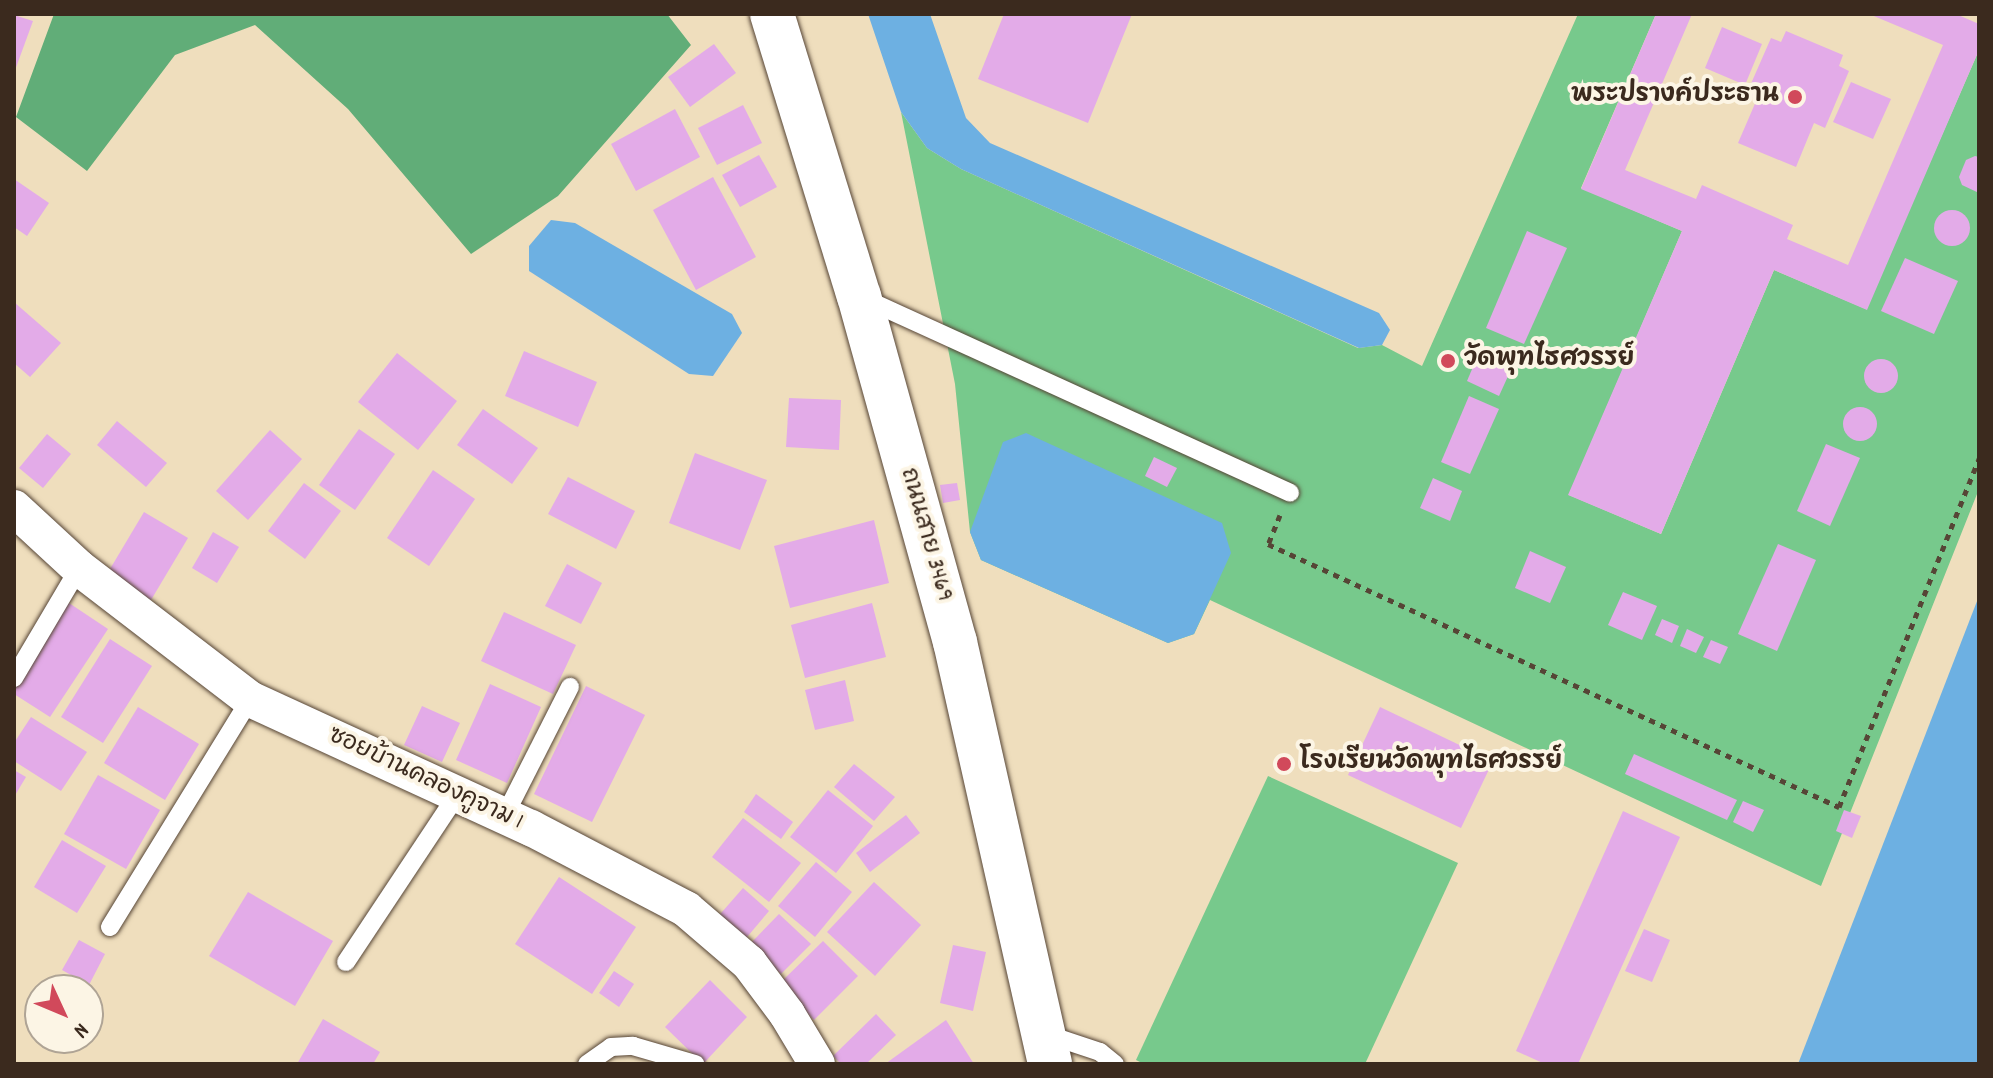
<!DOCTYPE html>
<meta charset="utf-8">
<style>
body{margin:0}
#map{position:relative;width:1993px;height:1078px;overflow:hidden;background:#efdebd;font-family:Dekko,"Playpen Sans Thai",sans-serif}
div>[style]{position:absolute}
.green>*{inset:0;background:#77c98c}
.forest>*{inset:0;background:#61ad78}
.water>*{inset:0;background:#6db0e2}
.building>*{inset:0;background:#e3abe8}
.round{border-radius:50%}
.path>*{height:5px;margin-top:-2.5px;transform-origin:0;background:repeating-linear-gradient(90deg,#564536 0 6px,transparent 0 12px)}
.roads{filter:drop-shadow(0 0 2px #564536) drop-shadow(0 0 2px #564536)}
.service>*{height:18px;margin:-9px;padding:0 9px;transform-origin:9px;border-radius:9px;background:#fff}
.minor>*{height:36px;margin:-18px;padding:0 18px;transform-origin:18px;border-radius:18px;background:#fff}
.tertiary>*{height:44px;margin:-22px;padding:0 22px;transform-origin:22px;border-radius:22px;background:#fff}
.dots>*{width:22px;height:22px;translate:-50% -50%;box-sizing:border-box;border:4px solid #fcf5e5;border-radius:50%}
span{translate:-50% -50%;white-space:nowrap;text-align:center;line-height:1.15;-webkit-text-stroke:8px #fcf5e5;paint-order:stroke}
.poi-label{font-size:24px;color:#3b2a1e;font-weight:700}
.right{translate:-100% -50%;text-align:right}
.left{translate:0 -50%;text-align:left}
.street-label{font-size:24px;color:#3b2a1e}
.frame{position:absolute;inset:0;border:16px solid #3b2a1e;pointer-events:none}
.north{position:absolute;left:24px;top:974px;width:80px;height:80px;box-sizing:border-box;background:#fcf5e5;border:2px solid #afa495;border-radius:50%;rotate:134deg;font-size:22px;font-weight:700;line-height:32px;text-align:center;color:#3b2a1e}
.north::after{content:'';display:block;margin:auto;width:28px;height:36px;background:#d1495b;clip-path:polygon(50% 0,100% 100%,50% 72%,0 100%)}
</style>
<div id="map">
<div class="green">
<div style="clip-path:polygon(1578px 14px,1656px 14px,1581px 188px,1682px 231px,1569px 495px,1661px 534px,1774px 270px,1866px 309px,1979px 50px,1979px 489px,1821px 886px,1210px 600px,1194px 634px,1168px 643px,981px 560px,970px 532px,955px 384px,901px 112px,927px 148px,961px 169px,1358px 348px,1382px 345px,1422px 366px)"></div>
<div style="clip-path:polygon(1268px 776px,1458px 863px,1365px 1064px,1144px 1064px,1136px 1060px)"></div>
</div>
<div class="forest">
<div style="clip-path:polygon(54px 14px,667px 14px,691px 45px,558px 196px,471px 254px,348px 109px,255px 25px,175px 55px,87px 171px,16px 117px)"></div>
</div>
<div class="water">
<div style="clip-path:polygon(868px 14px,930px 14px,966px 118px,990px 143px,1379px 313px,1390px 330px,1382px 345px,1359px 348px,961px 169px,927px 148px,901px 112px)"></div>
<div style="clip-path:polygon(551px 220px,575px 223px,732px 314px,742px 333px,713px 376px,689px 374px,529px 271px,529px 246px)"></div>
<div style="clip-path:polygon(1026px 433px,1222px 523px,1231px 553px,1194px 634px,1168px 643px,981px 560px,970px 532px,1003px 442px)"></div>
<div style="clip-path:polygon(1979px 596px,1979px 1064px,1798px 1064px)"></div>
</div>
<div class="building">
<div style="clip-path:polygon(1004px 14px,1132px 14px,1088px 123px,978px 79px)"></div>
<div style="clip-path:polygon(1656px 14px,1692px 14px,1625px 170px,1696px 199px,1702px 185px,1793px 225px,1787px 239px,1848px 265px,1943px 45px,1869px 14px,1956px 14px,1979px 24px,1979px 50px,1867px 310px,1774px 270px,1661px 534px,1568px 495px,1682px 231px,1581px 189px)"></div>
<div style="clip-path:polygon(14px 15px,33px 21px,14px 73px)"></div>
<div style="clip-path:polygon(1722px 27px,1762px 44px,1745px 85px,1705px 68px)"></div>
<div style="clip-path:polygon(1786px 31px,1843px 55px,1839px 66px,1849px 71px,1825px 128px,1814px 123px,1796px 167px,1738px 143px,1757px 99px,1746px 95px,1771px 38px,1781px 42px)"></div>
<div style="clip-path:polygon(714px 44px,736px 73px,690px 107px,668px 77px)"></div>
<div style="clip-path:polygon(1851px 82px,1891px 99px,1873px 139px,1833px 122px)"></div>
<div style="clip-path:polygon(743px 105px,762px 143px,717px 165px,698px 128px)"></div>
<div style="clip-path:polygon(675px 109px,700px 157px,636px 191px,611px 144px)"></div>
<div style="clip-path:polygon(759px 155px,777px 187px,740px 207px,722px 175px)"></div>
<div style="clip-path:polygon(1975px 156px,1979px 157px,1979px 193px,1962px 185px,1959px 177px,1966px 160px)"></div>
<div style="clip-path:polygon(713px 177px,756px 257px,696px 290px,653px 210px)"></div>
<div style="clip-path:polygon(14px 179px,49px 203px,27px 236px,14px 227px)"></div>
<div class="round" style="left:1934px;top:210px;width:36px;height:36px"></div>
<div style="clip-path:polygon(1527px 231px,1567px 248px,1524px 344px,1486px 328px)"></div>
<div style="clip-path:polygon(1905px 258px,1958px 281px,1934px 334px,1881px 311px)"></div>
<div style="clip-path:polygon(14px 302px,61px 343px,30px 377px,14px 363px)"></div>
<div style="clip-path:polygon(1481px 348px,1514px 363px,1499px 396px,1467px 381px)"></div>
<div style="clip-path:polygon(524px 351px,597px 382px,578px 427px,505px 396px)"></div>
<div style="clip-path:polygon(397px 353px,457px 401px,418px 450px,358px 402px)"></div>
<div class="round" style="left:1864px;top:359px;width:34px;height:34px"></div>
<div style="clip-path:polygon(1469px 396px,1499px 409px,1470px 474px,1441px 462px)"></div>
<div style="clip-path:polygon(789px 398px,841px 400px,839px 450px,786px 447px)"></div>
<div class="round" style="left:1843px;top:407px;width:34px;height:34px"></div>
<div style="clip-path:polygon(483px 409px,538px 448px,512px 484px,457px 445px)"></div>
<div style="clip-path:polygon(117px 421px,167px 463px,146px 487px,97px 445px)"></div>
<div style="clip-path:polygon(359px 429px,395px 454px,355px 510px,319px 485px)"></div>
<div style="clip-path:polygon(270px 430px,302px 459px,248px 520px,216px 491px)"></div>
<div style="clip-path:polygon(47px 434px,71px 454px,43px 488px,19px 468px)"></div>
<div style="clip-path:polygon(1826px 444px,1860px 458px,1830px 526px,1797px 511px)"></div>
<div style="clip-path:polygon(695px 453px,767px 480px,740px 550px,669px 523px)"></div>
<div style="clip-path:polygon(1154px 457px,1177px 468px,1167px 487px,1145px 476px)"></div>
<div style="clip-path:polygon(433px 470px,475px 499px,429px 566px,387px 538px)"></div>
<div style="clip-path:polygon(568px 477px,635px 511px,616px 549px,548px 514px)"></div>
<div style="clip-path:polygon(1433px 478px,1462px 491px,1450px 521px,1420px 508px)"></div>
<div style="clip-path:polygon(304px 483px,341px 511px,305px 559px,268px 531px)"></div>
<div style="clip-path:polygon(957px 483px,960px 500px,943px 503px,940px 485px)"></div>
<div style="clip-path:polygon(144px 512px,188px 538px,151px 600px,107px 574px)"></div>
<div style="clip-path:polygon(874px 520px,889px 583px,790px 608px,774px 546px)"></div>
<div style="clip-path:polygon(213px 532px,239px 547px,217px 583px,192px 568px)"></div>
<div style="clip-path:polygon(1778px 544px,1816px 560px,1777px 651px,1738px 634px)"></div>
<div style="clip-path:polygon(1530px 551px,1566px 567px,1550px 603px,1515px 588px)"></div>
<div style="clip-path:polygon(567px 564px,602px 583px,581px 624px,545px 606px)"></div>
<div style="clip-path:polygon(1623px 592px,1657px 606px,1642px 640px,1608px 625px)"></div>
<div style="clip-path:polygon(66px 601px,108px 629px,50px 717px,14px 694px,14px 680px)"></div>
<div style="clip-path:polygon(872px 603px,886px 657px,805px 678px,791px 625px)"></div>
<div style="clip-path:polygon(504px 612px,576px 645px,553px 694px,481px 661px)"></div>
<div style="clip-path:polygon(1662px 619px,1679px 626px,1672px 643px,1655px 635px)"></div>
<div style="clip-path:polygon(1687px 629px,1704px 637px,1696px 653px,1680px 646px)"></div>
<div style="clip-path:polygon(110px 639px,152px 666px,103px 743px,61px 717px)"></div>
<div style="clip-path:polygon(1711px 640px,1728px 647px,1720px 664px,1703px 657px)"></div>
<div style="clip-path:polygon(845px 680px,854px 721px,815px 730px,805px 690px)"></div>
<div style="clip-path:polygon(490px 684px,541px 707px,507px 783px,456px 760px)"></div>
<div style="clip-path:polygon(586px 686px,645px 715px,592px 822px,534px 794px)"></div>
<div style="clip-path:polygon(422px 706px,460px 723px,442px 762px,404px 745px)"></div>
<div style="clip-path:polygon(138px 707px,199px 744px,165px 800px,104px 763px)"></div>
<div style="clip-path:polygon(1380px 707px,1493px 761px,1461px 828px,1348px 775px)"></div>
<div style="clip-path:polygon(31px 717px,87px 752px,61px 791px,14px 761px,14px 743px)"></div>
<div style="clip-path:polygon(1634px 754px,1737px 800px,1727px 820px,1625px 774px)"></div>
<div style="clip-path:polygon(854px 764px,895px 797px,874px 821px,834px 787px)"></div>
<div style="clip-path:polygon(14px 770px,26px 777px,14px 797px)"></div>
<div style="clip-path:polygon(98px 775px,160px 810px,126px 869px,64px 834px)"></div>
<div style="clip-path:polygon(828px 790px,873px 826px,836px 873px,790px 837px)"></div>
<div style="clip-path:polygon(756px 794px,793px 822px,781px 839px,744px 812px)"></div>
<div style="clip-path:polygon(1743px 801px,1764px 810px,1753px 832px,1733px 822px)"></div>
<div style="clip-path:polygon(1844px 810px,1861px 816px,1852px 838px,1836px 831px)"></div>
<div style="clip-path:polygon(1623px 811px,1680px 837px,1578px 1064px,1545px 1064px,1516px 1051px)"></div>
<div style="clip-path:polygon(906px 815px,920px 833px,870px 872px,856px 853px)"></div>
<div style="clip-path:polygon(743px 818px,801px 863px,769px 902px,712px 857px)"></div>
<div style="clip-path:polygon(62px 840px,106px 866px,77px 913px,34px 887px)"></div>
<div style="clip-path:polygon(816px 862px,852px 892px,815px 937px,778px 906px)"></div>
<div style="clip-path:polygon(559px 877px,636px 927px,592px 994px,515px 944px)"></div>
<div style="clip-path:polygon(874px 882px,921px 925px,875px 976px,827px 932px)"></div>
<div style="clip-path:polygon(743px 888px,769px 911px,742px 943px,715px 920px)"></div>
<div style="clip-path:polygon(248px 892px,333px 941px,295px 1006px,209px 956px)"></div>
<div style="clip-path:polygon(779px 914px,811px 944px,781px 974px,750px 944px)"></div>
<div style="clip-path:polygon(1644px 929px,1670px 940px,1652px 982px,1625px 971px)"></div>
<div style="clip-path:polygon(79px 940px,105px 954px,89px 985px,62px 970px)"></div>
<div style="clip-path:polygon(823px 941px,858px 976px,814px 1020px,779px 984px)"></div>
<div style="clip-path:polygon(953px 945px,986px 952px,973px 1011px,940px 1003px)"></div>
<div style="clip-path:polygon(614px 971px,634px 984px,619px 1007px,599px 993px)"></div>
<div style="clip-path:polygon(710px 980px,747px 1017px,703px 1064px,665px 1027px)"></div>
<div style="clip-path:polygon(876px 1014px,896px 1035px,866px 1064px,841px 1064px,833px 1056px)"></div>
<div style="clip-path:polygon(323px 1019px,380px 1052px,373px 1064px,297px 1064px)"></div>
<div style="clip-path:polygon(946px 1020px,974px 1064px,885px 1064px)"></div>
</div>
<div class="path">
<div style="left:1280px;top:515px;width:31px;rotate:112deg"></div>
<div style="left:1268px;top:544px;width:629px;rotate:24.73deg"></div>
<div style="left:1839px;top:807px;width:376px;rotate:-68.1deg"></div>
</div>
<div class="roads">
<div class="service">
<div style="left:865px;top:299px;width:467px;rotate:24.5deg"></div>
<div style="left:14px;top:678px;width:128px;rotate:-59.4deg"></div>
<div style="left:504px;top:817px;width:146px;rotate:-63.1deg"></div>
<div style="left:110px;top:927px;width:268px;rotate:-58.4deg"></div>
<div style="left:346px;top:962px;width:201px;rotate:-56.4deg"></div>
<div style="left:1046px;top:1034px;width:57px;rotate:18.4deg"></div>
<div style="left:1100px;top:1052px;width:19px;rotate:39deg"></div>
<div style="left:587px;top:1064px;width:29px;rotate:-35deg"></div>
<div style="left:611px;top:1047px;width:22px;rotate:-3deg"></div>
<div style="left:633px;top:1046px;width:65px;rotate:16.2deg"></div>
</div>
<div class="minor">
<div style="left:14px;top:508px;width:88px;rotate:42.7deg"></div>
<div style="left:79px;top:568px;width:215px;rotate:37.5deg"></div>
<div style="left:250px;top:699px;width:309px;rotate:24.7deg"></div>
<div style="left:531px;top:828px;width:175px;rotate:27.6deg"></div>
<div style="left:686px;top:909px;width:83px;rotate:40.6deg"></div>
<div style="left:749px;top:963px;width:64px;rotate:53.3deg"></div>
<div style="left:787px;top:1014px;width:58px;rotate:59deg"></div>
</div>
<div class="tertiary">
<div style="left:772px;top:14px;width:295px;rotate:72.9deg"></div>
<div style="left:859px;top:296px;width:359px;rotate:74.5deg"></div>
<div style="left:955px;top:642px;width:433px;rotate:77.3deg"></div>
</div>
</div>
<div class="dots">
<div style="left:1795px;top:97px;background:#d1495b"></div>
<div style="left:1448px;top:361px;background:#d1495b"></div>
<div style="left:1284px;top:764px;background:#d1495b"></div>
</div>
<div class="poi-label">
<span class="right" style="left:1779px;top:97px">พระปรางค์ประธาน</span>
<span class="left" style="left:1464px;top:361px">วัดพุทไธศวรรย์</span>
<span class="left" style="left:1300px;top:764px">โรงเรียนวัดพุทไธศวรรย์</span>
</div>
<div class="street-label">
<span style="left:925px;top:535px;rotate:74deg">ถนนสาย 3469</span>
<span style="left:425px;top:780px;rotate:25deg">ซอยบ้านคลองคูจาม 1</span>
</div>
<div class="frame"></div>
<div class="north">N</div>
</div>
